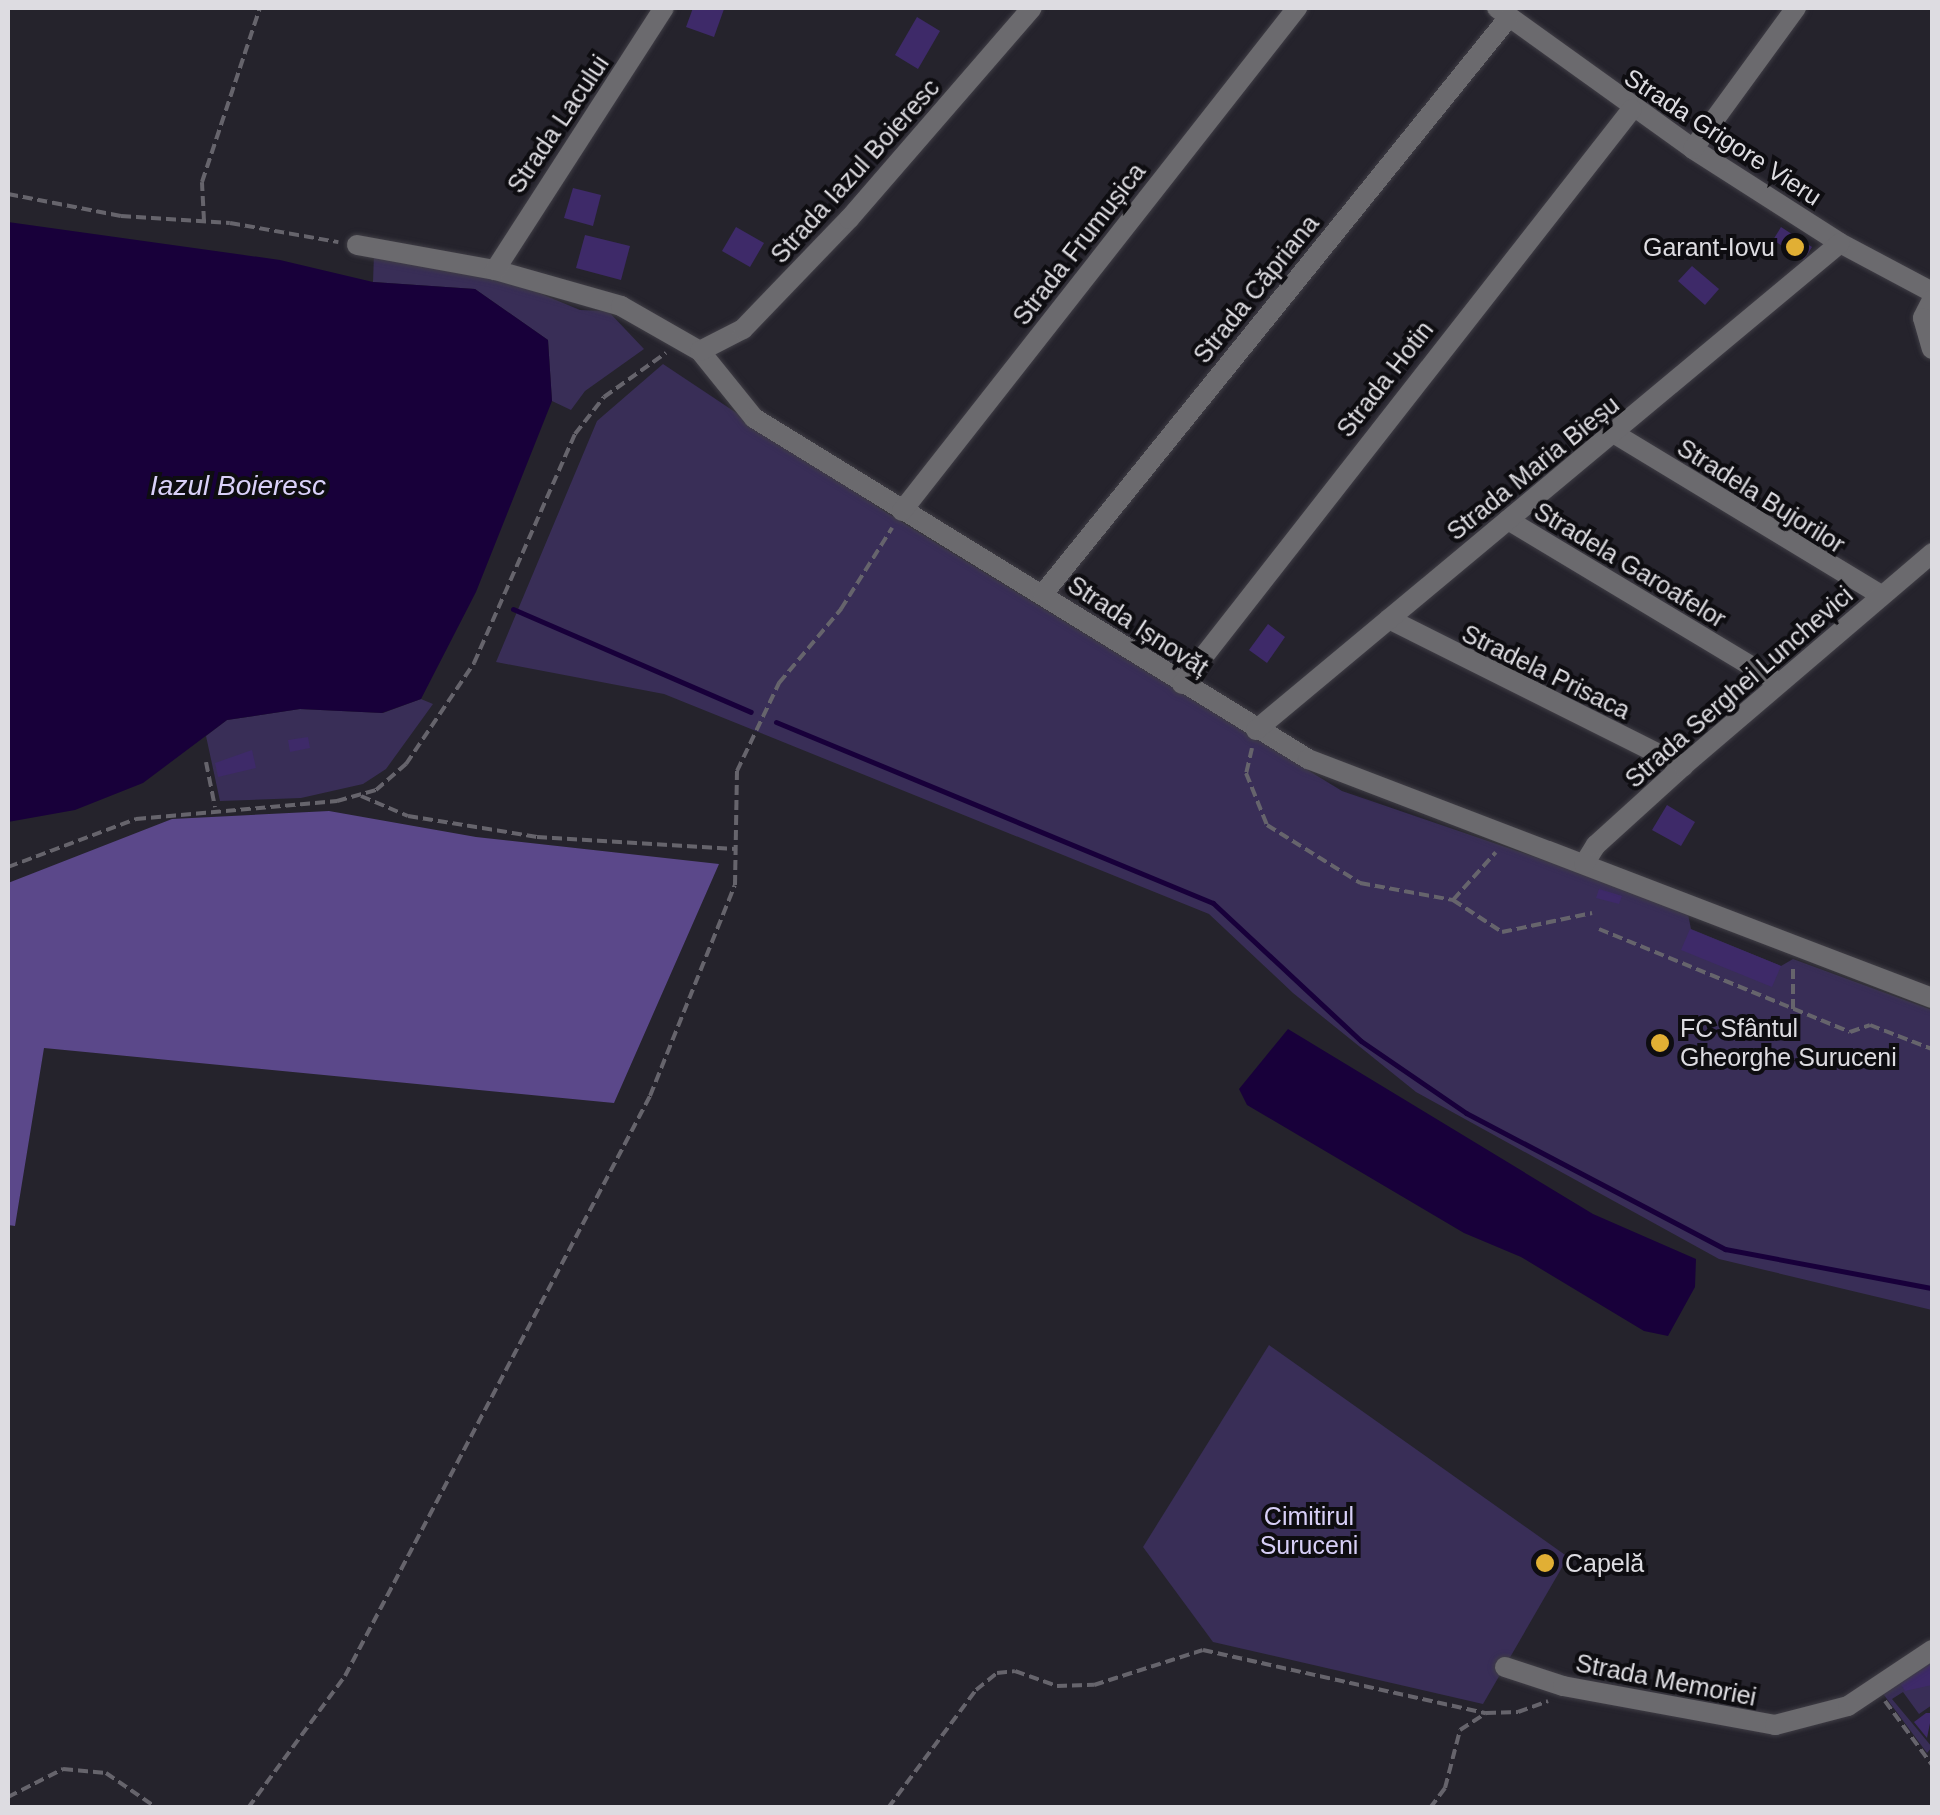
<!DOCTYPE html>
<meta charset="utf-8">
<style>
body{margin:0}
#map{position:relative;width:1940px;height:1815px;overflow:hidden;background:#25232c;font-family:Arial,sans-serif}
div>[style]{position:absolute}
.green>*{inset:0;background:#392e57}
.forest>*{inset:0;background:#5b488a}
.water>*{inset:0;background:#18003a}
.stream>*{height:5px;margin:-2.5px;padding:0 2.5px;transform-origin:2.5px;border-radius:2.5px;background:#18003a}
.building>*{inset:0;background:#3e2a69}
.path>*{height:4px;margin-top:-2px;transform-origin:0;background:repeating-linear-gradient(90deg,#66646c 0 10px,transparent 0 15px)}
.roads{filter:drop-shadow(0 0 2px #3f3d45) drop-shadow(0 0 2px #3f3d45)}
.minor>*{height:20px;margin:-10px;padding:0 10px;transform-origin:10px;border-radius:10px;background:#6b6a6e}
.dots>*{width:28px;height:28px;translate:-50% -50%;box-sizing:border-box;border:5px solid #0e0d11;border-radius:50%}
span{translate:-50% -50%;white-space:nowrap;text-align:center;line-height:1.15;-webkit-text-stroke:8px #0e0d11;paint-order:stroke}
.street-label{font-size:25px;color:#dddce1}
.poi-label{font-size:25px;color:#dddce1}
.right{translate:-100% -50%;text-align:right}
.left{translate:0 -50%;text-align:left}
.park-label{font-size:25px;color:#d7cff6}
.water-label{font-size:28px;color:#dad1f9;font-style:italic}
.frame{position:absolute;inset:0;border:10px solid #dddce1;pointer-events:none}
</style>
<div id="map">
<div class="green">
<div style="clip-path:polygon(374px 254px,503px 278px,580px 310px,608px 311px,644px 349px,585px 391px,571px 410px,552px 401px,548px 340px,475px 289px,373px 282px)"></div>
<div style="clip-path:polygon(663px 364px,884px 511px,1342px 791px,1687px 909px,1691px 929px,1781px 966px,1793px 959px,1932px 1010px,1932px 1310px,1719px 1259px,1416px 1092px,1293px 993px,1209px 914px,664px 694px,496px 662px,597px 421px)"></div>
<div style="clip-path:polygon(421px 699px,433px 704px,386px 769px,363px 784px,301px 798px,220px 801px,206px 736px,227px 720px,300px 709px,383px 713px)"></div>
<div style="clip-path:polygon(1269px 1345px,1568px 1557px,1483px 1704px,1213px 1642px,1143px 1547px)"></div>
<div style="clip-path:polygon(1932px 1660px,1932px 1705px,1919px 1714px,1903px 1692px,1892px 1699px,1932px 1747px,1927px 1753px,1881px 1691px)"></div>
</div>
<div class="forest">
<div style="clip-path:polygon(329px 811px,476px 837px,719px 864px,614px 1103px,44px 1048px,15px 1226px,8px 1225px,8px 883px,172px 819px)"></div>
</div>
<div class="water">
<div style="clip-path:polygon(8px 222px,280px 260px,373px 282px,475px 289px,548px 340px,552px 401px,476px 592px,421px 699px,382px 713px,300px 709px,227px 720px,143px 783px,75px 810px,8px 822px)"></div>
<div style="clip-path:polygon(1288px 1029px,1593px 1214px,1696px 1259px,1695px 1287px,1668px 1336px,1644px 1331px,1521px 1257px,1464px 1233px,1247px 1105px,1239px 1089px)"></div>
</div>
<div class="stream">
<div style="left:513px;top:609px;width:259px;rotate:23.4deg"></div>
<div style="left:776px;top:722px;width:473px;rotate:22.5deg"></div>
<div style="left:1213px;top:903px;width:202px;rotate:43deg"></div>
<div style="left:1361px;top:1041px;width:127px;rotate:34.4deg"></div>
<div style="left:1466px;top:1113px;width:293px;rotate:27.7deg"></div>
<div style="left:1725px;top:1249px;width:211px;rotate:10.7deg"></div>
</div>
<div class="building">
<div style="clip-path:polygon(693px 8px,724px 9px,714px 37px,686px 27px)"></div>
<div style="clip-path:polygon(917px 17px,940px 31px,918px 69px,895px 55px)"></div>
<div style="clip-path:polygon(573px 188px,601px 195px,593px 226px,564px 218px)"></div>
<div style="clip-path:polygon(736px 227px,764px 243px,750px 267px,722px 251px)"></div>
<div style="clip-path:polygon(1781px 227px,1812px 247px,1804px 260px,1773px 240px)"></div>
<div style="clip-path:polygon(585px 235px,630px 246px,621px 280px,576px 268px)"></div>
<div style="clip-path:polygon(1692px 266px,1719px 289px,1705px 305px,1678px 281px)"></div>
<div style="clip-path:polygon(1268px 624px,1285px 637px,1267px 663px,1249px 650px)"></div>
<div style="clip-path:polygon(308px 737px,310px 748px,290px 752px,288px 740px)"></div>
<div style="clip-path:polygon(252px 750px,256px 768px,218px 777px,215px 763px)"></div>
<div style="clip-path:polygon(1667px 805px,1695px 822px,1681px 846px,1652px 830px)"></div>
<div style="clip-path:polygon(1599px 889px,1622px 896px,1619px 904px,1596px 898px)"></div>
<div style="clip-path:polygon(1690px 929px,1781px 966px,1772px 987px,1681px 950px)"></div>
<div style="clip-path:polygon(1540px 1552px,1557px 1565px,1550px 1574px,1533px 1561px)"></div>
<div style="clip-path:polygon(1930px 1664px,1932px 1685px,1905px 1691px,1900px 1683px)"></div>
<div style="clip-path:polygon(1926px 1713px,1932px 1713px,1927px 1738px,1914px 1722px)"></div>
</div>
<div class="path">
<div style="left:8px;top:194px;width:115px;rotate:11deg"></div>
<div style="left:121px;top:216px;width:109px;rotate:3.7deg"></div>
<div style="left:230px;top:223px;width:110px;rotate:10deg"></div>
<div style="left:204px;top:221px;width:39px;rotate:-93deg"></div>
<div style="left:202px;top:182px;width:183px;rotate:-71.6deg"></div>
<div style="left:1252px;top:748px;width:26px;rotate:103deg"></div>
<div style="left:1246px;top:773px;width:56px;rotate:68deg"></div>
<div style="left:1267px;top:825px;width:110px;rotate:31.9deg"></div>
<div style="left:1360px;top:883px;width:95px;rotate:10.4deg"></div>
<div style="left:1453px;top:900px;width:64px;rotate:-48.1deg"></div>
<div style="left:206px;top:762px;width:46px;rotate:78.7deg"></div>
<div style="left:361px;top:796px;width:51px;rotate:23.1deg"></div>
<div style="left:408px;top:816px;width:131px;rotate:9.2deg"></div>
<div style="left:537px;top:837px;width:198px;rotate:3.5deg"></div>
<div style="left:8px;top:867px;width:137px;rotate:-20.6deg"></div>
<div style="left:136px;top:819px;width:202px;rotate:-5.1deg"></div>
<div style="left:337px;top:801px;width:41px;rotate:-15.8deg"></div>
<div style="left:376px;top:790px;width:40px;rotate:-41deg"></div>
<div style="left:406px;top:764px;width:122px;rotate:-56deg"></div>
<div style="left:474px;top:663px;width:250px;rotate:-66.2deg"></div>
<div style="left:575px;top:434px;width:47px;rotate:-51.9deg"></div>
<div style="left:604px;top:397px;width:76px;rotate:-35.4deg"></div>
<div style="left:1453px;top:900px;width:59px;rotate:33.1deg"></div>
<div style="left:1502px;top:932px;width:92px;rotate:-11.9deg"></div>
<div style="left:1599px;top:929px;width:271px;rotate:22.3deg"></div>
<div style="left:1850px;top:1032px;width:21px;rotate:-19deg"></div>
<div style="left:1870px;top:1025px;width:66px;rotate:21.2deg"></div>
<div style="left:1793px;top:1009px;width:44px;rotate:-90deg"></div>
<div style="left:1885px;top:1701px;width:79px;rotate:53.7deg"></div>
<div style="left:8px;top:1797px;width:62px;rotate:-27deg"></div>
<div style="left:63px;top:1769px;width:43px;rotate:5.3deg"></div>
<div style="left:106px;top:1773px;width:62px;rotate:34.5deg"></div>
<div style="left:248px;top:1808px;width:164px;rotate:-53.7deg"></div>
<div style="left:345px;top:1676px;width:655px;rotate:-62.26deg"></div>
<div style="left:650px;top:1096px;width:227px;rotate:-68.1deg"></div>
<div style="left:735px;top:885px;width:114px;rotate:-89deg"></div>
<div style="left:737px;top:771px;width:98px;rotate:-64.5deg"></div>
<div style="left:779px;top:683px;width:97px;rotate:-50deg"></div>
<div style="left:841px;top:609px;width:96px;rotate:-57.8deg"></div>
<div style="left:888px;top:1808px;width:147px;rotate:-53.3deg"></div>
<div style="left:976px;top:1690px;width:27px;rotate:-39deg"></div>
<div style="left:997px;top:1673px;width:18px;rotate:-6deg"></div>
<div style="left:1015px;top:1671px;width:45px;rotate:19.7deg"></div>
<div style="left:1057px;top:1686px;width:37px;rotate:-2deg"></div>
<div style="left:1094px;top:1685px;width:114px;rotate:-17.8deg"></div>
<div style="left:1203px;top:1650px;width:290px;rotate:12.6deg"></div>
<div style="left:1430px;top:1808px;width:25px;rotate:-53deg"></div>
<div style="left:1445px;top:1788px;width:60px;rotate:-75.5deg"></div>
<div style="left:1460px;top:1730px;width:31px;rotate:-33deg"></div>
<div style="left:1486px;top:1713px;width:32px;rotate:-2deg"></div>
<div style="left:1518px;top:1712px;width:32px;rotate:-20deg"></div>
</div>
<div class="roads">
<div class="minor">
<div style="left:1497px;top:8px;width:241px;rotate:35.7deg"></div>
<div style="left:1693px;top:149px;width:174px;rotate:32.6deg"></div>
<div style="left:1840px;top:243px;width:104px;rotate:28deg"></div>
<div style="left:1693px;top:149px;width:175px;rotate:-53.9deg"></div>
<div style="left:357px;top:245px;width:140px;rotate:10.3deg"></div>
<div style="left:495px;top:270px;width:131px;rotate:15.9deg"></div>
<div style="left:621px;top:306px;width:91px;rotate:29.7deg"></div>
<div style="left:700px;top:351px;width:86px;rotate:51.1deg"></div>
<div style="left:754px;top:418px;width:651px;rotate:31.61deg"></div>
<div style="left:1308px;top:759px;width:668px;rotate:20.96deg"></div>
<div style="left:495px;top:270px;width:312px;rotate:-57.2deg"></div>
<div style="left:1932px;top:300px;width:20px;rotate:117deg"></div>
<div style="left:1923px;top:318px;width:32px;rotate:74deg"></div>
<div style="left:700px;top:351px;width:48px;rotate:-27.1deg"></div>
<div style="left:743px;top:329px;width:153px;rotate:-46.1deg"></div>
<div style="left:849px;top:219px;width:279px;rotate:-49.1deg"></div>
<div style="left:1615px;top:434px;width:312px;rotate:31.2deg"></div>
<div style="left:902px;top:511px;width:640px;rotate:-51.86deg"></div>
<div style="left:1508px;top:520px;width:316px;rotate:31deg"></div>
<div style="left:1043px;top:594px;width:742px;rotate:-51.07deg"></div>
<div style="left:1389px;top:619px;width:329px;rotate:26.6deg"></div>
<div style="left:1182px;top:684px;width:730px;rotate:-51.95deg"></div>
<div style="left:1256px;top:730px;width:760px;rotate:-39.82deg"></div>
<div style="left:1584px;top:864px;width:22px;rotate:-58deg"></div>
<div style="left:1596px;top:845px;width:118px;rotate:-42.2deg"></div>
<div style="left:1683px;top:766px;width:328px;rotate:-40.5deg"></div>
<div style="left:1505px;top:1667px;width:61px;rotate:18.1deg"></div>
<div style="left:1563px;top:1686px;width:216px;rotate:10.4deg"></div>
<div style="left:1775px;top:1725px;width:75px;rotate:-14.6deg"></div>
<div style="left:1848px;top:1706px;width:101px;rotate:-33.7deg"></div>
</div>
</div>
<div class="dots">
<div style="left:1795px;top:247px;background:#e1af34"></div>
<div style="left:1660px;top:1043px;background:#e1af34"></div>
<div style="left:1545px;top:1563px;background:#e1af34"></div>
</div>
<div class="street-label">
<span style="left:558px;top:124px;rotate:-56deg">Strada Lacului</span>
<span style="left:1723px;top:137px;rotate:33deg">Strada Grigore Vieru</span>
<span style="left:855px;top:171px;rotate:-48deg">Strada Iazul Boieresc</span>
<span style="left:1079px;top:244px;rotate:-52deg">Strada Frumușica</span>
<span style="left:1256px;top:289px;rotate:-51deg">Strada Căpriana</span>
<span style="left:1385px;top:379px;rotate:-52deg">Strada Hotin</span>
<span style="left:1533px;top:468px;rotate:-39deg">Strada Maria Bieșu</span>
<span style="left:1761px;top:496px;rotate:32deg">Stradela Bujorilor</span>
<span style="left:1630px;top:565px;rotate:31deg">Stradela Garoafelor</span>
<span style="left:1138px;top:626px;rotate:33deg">Strada Ișnovăț</span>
<span style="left:1546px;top:672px;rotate:26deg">Stradela Prisaca</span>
<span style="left:1739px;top:687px;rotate:-41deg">Strada Serghei Lunchevici</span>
<span style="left:1666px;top:1680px;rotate:11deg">Strada Memoriei</span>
</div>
<div class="poi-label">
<span class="right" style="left:1775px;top:247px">Garant-Iovu</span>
<span class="left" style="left:1680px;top:1043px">FC Sfântul<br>Gheorghe Suruceni</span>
<span class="left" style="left:1565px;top:1563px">Capelă</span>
</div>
<div class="park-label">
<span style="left:1309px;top:1531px">Cimitirul<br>Suruceni</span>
</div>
<div class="water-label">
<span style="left:238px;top:486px">Iazul Boieresc</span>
</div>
<div class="frame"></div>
</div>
